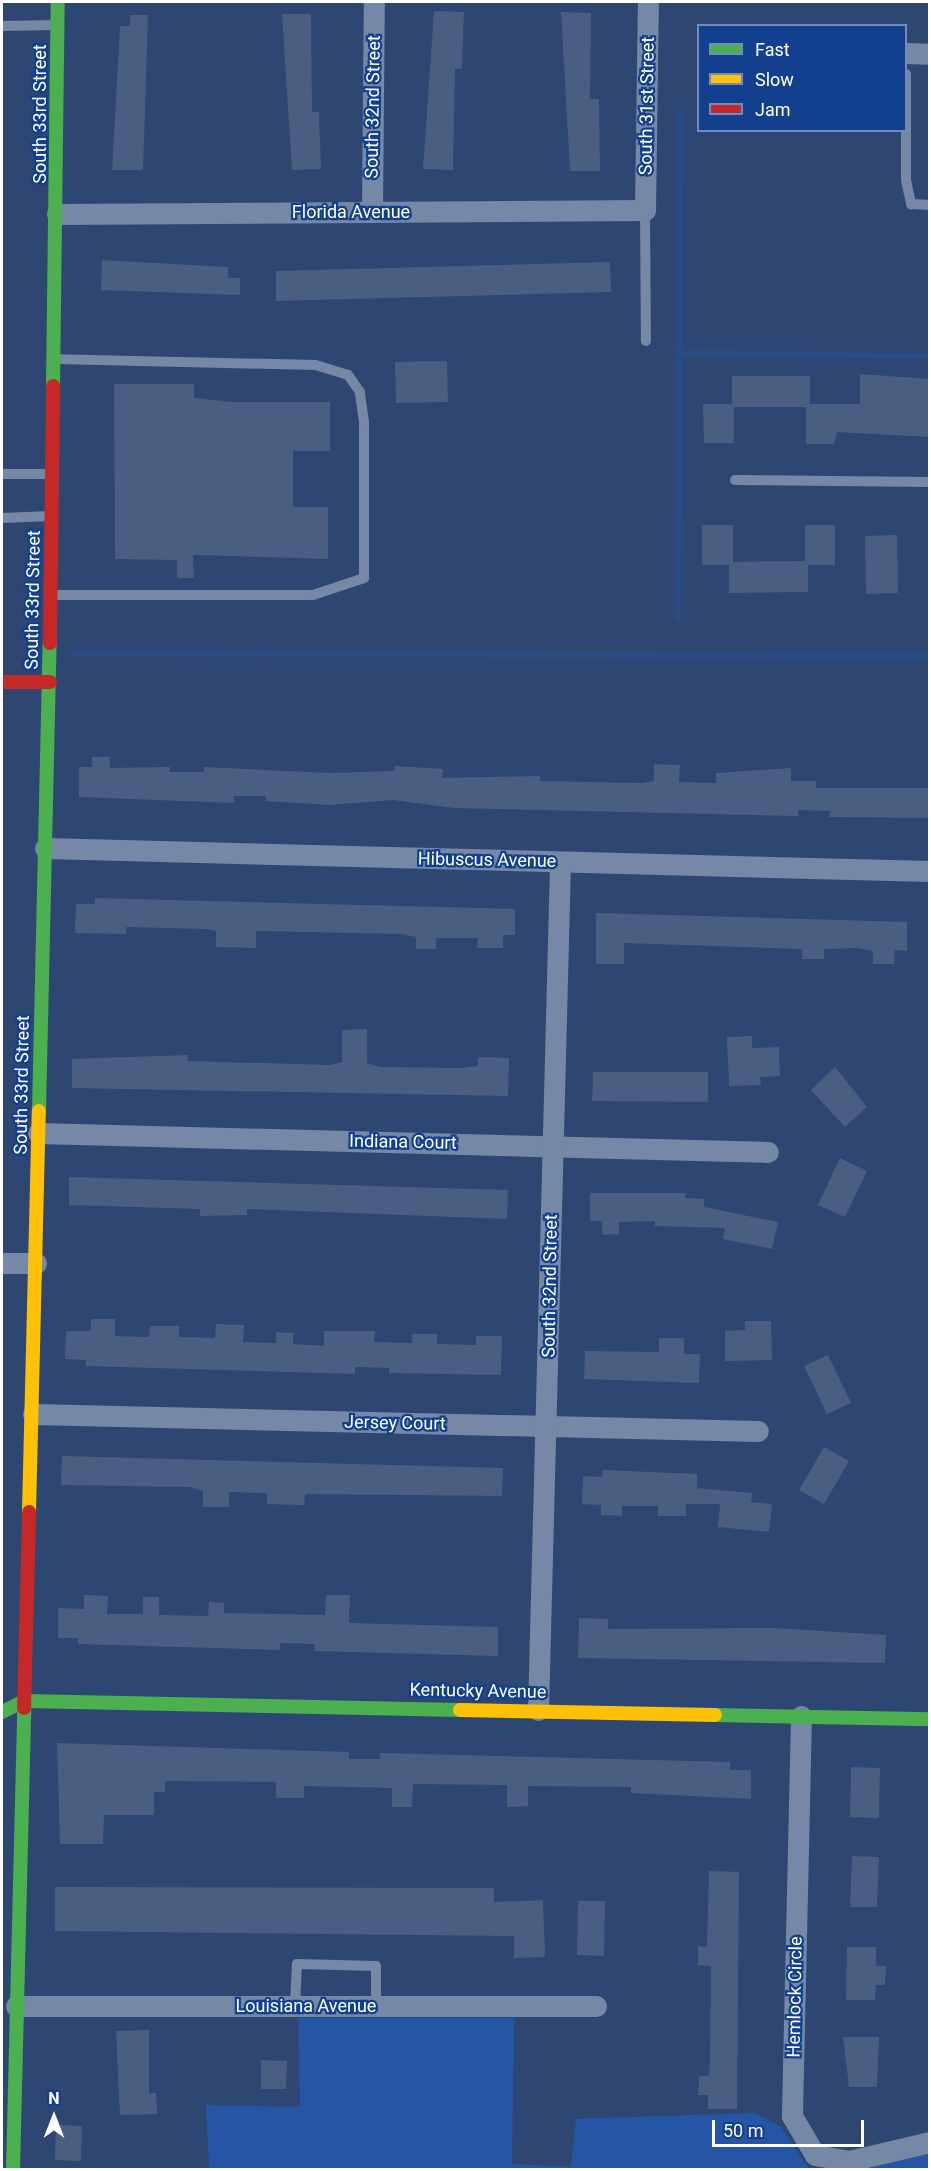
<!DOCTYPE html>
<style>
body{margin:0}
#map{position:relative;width:931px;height:2171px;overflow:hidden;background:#2e4772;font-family:Roboto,sans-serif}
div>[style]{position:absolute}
.green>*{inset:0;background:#2556a6}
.stream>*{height:6px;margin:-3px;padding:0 3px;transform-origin:3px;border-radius:3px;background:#2a4c85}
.building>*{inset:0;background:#495e80}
.lane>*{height:10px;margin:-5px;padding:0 5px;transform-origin:5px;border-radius:5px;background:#7588a6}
.street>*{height:21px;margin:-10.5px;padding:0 10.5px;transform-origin:10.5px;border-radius:10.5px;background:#7588a6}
.fast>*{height:14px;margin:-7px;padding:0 7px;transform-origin:7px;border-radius:7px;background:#4caf50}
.slow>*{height:14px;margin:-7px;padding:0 7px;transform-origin:7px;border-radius:7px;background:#ffc107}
.jam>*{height:14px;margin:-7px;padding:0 7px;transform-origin:7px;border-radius:7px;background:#c62828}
span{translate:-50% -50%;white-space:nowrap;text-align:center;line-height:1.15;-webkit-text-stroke:4.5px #123f8e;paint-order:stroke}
.street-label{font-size:18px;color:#fff}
.frame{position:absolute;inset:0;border:3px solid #fff;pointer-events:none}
.legend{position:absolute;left:697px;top:24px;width:210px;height:108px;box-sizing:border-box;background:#123f8e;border:2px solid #718cbb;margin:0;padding:8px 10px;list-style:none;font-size:18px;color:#fff}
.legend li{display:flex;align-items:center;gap:12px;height:30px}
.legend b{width:30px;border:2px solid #718cbb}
.north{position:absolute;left:24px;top:2087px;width:60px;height:60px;-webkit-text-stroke:4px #123f8e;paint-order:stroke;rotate:0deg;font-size:16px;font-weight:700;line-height:24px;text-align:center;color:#fff}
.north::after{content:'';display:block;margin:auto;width:21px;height:27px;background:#fff;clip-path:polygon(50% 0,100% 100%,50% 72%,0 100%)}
.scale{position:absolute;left:712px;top:2120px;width:152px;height:27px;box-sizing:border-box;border:3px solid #fff;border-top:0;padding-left:8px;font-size:18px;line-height:21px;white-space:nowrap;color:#fff;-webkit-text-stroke:4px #123f8e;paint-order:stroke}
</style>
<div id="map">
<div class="green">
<div style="clip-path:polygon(298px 2018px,514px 2018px,512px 2164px,571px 2167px,576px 2119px,755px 2113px,781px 2127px,809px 2169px,209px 2169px,206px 2105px,300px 2107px)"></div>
<div style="clip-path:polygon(929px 2154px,929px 2169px,864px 2169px)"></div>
</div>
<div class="stream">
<div style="left:679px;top:353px;width:251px;rotate:0.7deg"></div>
<div style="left:678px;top:618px;width:506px;rotate:-89.77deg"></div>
<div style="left:75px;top:653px;width:855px;rotate:0.2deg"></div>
</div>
<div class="building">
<div style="clip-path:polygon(434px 11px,464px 12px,462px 69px,455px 69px,453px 170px,423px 169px)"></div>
<div style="clip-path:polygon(561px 12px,591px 13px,590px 99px,599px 99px,600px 171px,570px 171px)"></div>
<div style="clip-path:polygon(282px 14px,311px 14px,312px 112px,319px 112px,321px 169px,292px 170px)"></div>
<div style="clip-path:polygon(130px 15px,148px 15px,143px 170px,112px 170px,120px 26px,130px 26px)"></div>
<div style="clip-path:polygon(102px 260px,228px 267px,228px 278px,240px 278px,240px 295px,101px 290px)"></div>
<div style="clip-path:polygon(610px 262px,611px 292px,276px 301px,276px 271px)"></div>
<div style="clip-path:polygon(447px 361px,448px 402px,396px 403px,395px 362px)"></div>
<div style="clip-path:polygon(860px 374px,930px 379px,930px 437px,837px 432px,834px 444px,806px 444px,806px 407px,734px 407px,734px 443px,704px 443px,703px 404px,732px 404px,732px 376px,810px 376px,810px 404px,860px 404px)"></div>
<div style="clip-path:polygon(114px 384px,194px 384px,194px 398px,232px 402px,330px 402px,330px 451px,293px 451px,293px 507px,328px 507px,328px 559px,193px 555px,194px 578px,177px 578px,177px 560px,115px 559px)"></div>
<div style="clip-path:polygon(702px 525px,733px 525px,733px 562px,805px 561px,805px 525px,835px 525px,835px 565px,808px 565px,808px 592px,729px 593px,729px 565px,702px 565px)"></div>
<div style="clip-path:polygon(897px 535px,898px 593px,866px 594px,865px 536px)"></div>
<div style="clip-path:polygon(92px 757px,110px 757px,110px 768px,170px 767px,169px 772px,204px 772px,204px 767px,330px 773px,394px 771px,395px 766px,443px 769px,442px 778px,540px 776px,540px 781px,642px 783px,654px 781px,654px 764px,680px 765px,679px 782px,716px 783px,716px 773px,791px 768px,791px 781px,816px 781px,816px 788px,930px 788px,930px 818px,829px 817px,830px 811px,798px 810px,798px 816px,454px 808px,393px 800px,330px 805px,266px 801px,266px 796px,234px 796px,234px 803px,79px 797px,79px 767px,92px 767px)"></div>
<div style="clip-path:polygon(95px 898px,515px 909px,515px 935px,503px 935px,503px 948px,477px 948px,478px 938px,436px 938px,436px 949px,416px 949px,416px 937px,402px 934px,256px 931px,256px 948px,216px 947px,216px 931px,206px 929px,126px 927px,126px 934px,75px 933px,76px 904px,95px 904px)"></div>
<div style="clip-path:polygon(596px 913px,907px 922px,907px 951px,895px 950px,894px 964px,873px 964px,873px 951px,857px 948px,824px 949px,824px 959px,802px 959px,802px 949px,624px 943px,624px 964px,596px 964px)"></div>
<div style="clip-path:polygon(367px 1029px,367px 1063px,380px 1067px,461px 1068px,478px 1066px,478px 1057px,509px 1058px,508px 1096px,72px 1088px,72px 1059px,188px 1055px,187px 1061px,330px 1065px,342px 1062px,342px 1030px)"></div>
<div style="clip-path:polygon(752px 1036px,752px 1048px,779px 1047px,780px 1076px,760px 1077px,761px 1085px,729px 1086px,727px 1037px)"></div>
<div style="clip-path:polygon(835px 1067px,867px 1107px,845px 1127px,811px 1090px)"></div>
<div style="clip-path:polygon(593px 1072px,708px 1072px,708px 1102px,592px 1101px)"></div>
<div style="clip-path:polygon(840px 1158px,867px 1171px,845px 1217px,818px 1205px)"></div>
<div style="clip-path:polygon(69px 1177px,508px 1190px,507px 1219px,247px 1209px,247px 1215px,200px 1216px,200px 1209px,69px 1205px)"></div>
<div style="clip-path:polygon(590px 1193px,686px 1193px,685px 1198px,704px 1199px,704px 1207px,778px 1222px,772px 1249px,723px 1239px,725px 1228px,655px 1226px,655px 1221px,619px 1222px,619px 1234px,602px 1235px,602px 1221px,590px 1221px)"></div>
<div style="clip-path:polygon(91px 1319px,115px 1319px,115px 1336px,149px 1337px,150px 1326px,179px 1326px,179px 1337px,215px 1338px,216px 1324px,244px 1325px,243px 1342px,276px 1343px,276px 1332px,294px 1333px,293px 1344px,324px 1346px,324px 1331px,375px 1331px,374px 1342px,412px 1343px,412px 1334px,437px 1334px,437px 1344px,476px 1345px,476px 1336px,502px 1336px,501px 1375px,389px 1373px,389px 1368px,355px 1367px,355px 1374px,86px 1366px,86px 1360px,65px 1359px,66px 1331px,90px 1331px)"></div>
<div style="clip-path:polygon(745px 1321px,771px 1321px,772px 1360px,725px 1361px,725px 1331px,745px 1330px)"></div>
<div style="clip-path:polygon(659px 1338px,684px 1338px,684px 1354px,700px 1354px,699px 1383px,584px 1379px,585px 1351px,659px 1352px)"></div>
<div style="clip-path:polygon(828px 1355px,851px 1403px,827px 1414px,804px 1366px)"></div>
<div style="clip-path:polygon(824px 1447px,849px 1461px,824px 1504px,799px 1490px)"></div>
<div style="clip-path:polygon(62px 1456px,503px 1468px,502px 1496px,305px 1494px,304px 1505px,267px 1504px,267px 1493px,229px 1492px,229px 1507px,203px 1507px,203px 1491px,190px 1487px,61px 1485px)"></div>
<div style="clip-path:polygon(603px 1470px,697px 1474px,697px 1488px,752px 1493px,751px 1502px,772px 1504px,769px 1532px,718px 1527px,720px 1504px,686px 1504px,686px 1516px,658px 1516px,658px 1506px,622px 1506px,622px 1516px,601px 1515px,601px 1505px,582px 1504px,583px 1476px,602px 1477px)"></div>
<div style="clip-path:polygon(84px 1595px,108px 1596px,107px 1614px,143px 1614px,143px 1597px,159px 1597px,159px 1615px,208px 1616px,209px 1602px,224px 1603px,224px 1613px,325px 1615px,326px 1595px,350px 1595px,349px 1623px,498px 1627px,498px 1656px,314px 1651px,315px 1644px,280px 1643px,280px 1650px,78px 1644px,78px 1638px,58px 1638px,58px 1608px,84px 1609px)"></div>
<div style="clip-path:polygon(579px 1618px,608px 1619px,608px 1629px,774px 1628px,886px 1635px,885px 1663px,578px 1658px)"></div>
<div style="clip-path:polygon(57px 1743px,349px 1752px,349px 1759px,380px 1759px,380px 1753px,730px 1762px,730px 1770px,751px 1770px,751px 1799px,631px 1793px,631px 1787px,528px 1786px,528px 1806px,507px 1807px,507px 1785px,413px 1784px,412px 1807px,392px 1807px,392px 1788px,304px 1786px,304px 1798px,276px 1798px,276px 1782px,165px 1781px,165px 1792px,154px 1792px,154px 1815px,104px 1815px,103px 1844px,60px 1844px)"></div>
<div style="clip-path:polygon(851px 1767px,880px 1768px,879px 1818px,850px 1817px)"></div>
<div style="clip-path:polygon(852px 1856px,879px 1857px,877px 1907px,850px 1907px)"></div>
<div style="clip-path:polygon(709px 1871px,739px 1872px,737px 2109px,708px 2109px,708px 2095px,698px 2095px,699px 2076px,709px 2076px,710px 2058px,711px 1966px,698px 1965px,698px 1946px,707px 1947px)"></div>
<div style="clip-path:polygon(55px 1887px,494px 1888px,494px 1902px,543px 1900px,545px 1957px,514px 1958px,514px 1936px,55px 1931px)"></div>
<div style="clip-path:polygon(578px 1901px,605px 1901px,604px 1956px,577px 1955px)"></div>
<div style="clip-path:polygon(847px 1947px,876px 1947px,876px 1966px,886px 1966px,885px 1985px,876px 1985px,875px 2000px,846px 2000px)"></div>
<div style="clip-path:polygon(149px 2030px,149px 2093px,156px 2093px,157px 2114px,120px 2115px,116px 2031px)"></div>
<div style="clip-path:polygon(843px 2037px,879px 2037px,877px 2087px,849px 2087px)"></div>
<div style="clip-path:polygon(261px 2060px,287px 2061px,286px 2089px,261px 2089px)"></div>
<div style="clip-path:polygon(56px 2125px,82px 2126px,81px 2161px,55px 2160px)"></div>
</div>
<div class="lane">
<div style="left:2px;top:26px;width:56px;rotate:-1deg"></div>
<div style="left:906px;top:74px;width:106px;rotate:90deg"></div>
<div style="left:906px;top:180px;width:25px;rotate:78deg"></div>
<div style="left:911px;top:204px;width:19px;rotate:3deg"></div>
<div style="left:645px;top:210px;width:131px;rotate:89.6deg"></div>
<div style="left:2px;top:474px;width:50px"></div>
<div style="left:735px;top:480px;width:195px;rotate:0.6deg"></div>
<div style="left:2px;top:518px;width:49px;rotate:-2.3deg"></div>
<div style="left:52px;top:595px;width:261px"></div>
<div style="left:313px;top:595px;width:54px;rotate:-18.4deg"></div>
<div style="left:364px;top:578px;width:156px;rotate:-90deg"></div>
<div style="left:364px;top:422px;width:30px;rotate:-98deg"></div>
<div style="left:360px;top:392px;width:21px;rotate:-125deg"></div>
<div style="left:348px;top:375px;width:34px;rotate:-163deg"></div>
<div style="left:315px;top:365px;width:259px;rotate:-178.7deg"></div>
<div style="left:295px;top:2005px;width:41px;rotate:-87.2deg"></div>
<div style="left:297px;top:1964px;width:79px;rotate:1.5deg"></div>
<div style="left:376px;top:1966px;width:40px;rotate:90deg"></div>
</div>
<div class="street">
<div style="left:906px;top:53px;width:24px;rotate:2deg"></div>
<div style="left:372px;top:212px;width:210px;rotate:-89.5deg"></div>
<div style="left:57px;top:214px;width:588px;rotate:-0.39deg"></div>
<div style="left:645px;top:210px;width:208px;rotate:-89.2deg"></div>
<div style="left:45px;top:848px;width:885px;rotate:1.49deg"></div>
<div style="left:38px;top:1133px;width:730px;rotate:1.49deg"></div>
<div style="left:2px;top:1263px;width:34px"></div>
<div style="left:33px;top:1414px;width:725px;rotate:1.34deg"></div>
<div style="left:538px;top:1710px;width:848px;rotate:-88.51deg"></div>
<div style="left:801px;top:1716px;width:400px;rotate:91.3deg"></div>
<div style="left:792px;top:2116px;width:45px;rotate:59.5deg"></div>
<div style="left:815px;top:2155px;width:35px;rotate:10deg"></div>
<div style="left:849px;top:2161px;width:83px;rotate:-13.2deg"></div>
<div style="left:16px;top:2006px;width:580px"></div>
</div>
<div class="fast">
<div style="left:53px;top:386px;width:384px;rotate:-89.3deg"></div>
<div style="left:39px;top:1111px;width:468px;rotate:-88.7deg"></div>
<div style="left:2px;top:1712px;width:25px;rotate:-26deg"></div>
<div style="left:25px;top:1701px;width:435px;rotate:1.2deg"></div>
<div style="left:715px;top:1715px;width:215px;rotate:1.1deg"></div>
<div style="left:13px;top:2170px;width:462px;rotate:-88.6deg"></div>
</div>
<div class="slow">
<div style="left:29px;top:1512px;width:401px;rotate:-88.6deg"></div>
<div style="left:460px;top:1710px;width:255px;rotate:1.1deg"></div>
</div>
<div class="jam">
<div style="left:50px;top:643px;width:257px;rotate:-89.3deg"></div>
<div style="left:2px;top:682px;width:48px"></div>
<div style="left:24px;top:1708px;width:196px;rotate:-88.5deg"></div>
</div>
<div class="street-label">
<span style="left:647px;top:106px;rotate:-89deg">South 31st Street</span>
<span style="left:373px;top:107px;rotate:-89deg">South 32nd Street</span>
<span style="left:40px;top:114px;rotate:-90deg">South 33rd Street</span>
<span style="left:351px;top:212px">Florida Avenue</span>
<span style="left:33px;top:600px;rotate:-89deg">South 33rd Street</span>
<span style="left:487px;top:860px;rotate:1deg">Hibuscus Avenue</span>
<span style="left:22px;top:1085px;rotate:-89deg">South 33rd Street</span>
<span style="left:403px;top:1142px;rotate:1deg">Indiana Court</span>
<span style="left:550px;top:1286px;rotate:-89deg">South 32nd Street</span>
<span style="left:395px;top:1423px;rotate:1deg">Jersey Court</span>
<span style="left:478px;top:1691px;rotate:1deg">Kentucky Avenue</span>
<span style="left:795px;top:1997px;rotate:-89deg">Hemlock Circle</span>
<span style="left:306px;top:2006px">Louisiana Avenue</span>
</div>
<div class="frame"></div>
<ul class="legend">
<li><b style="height:8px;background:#4caf50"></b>Fast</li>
<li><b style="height:8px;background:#ffc107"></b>Slow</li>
<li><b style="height:8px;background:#c62828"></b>Jam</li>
</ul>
<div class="north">N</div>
<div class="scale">50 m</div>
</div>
